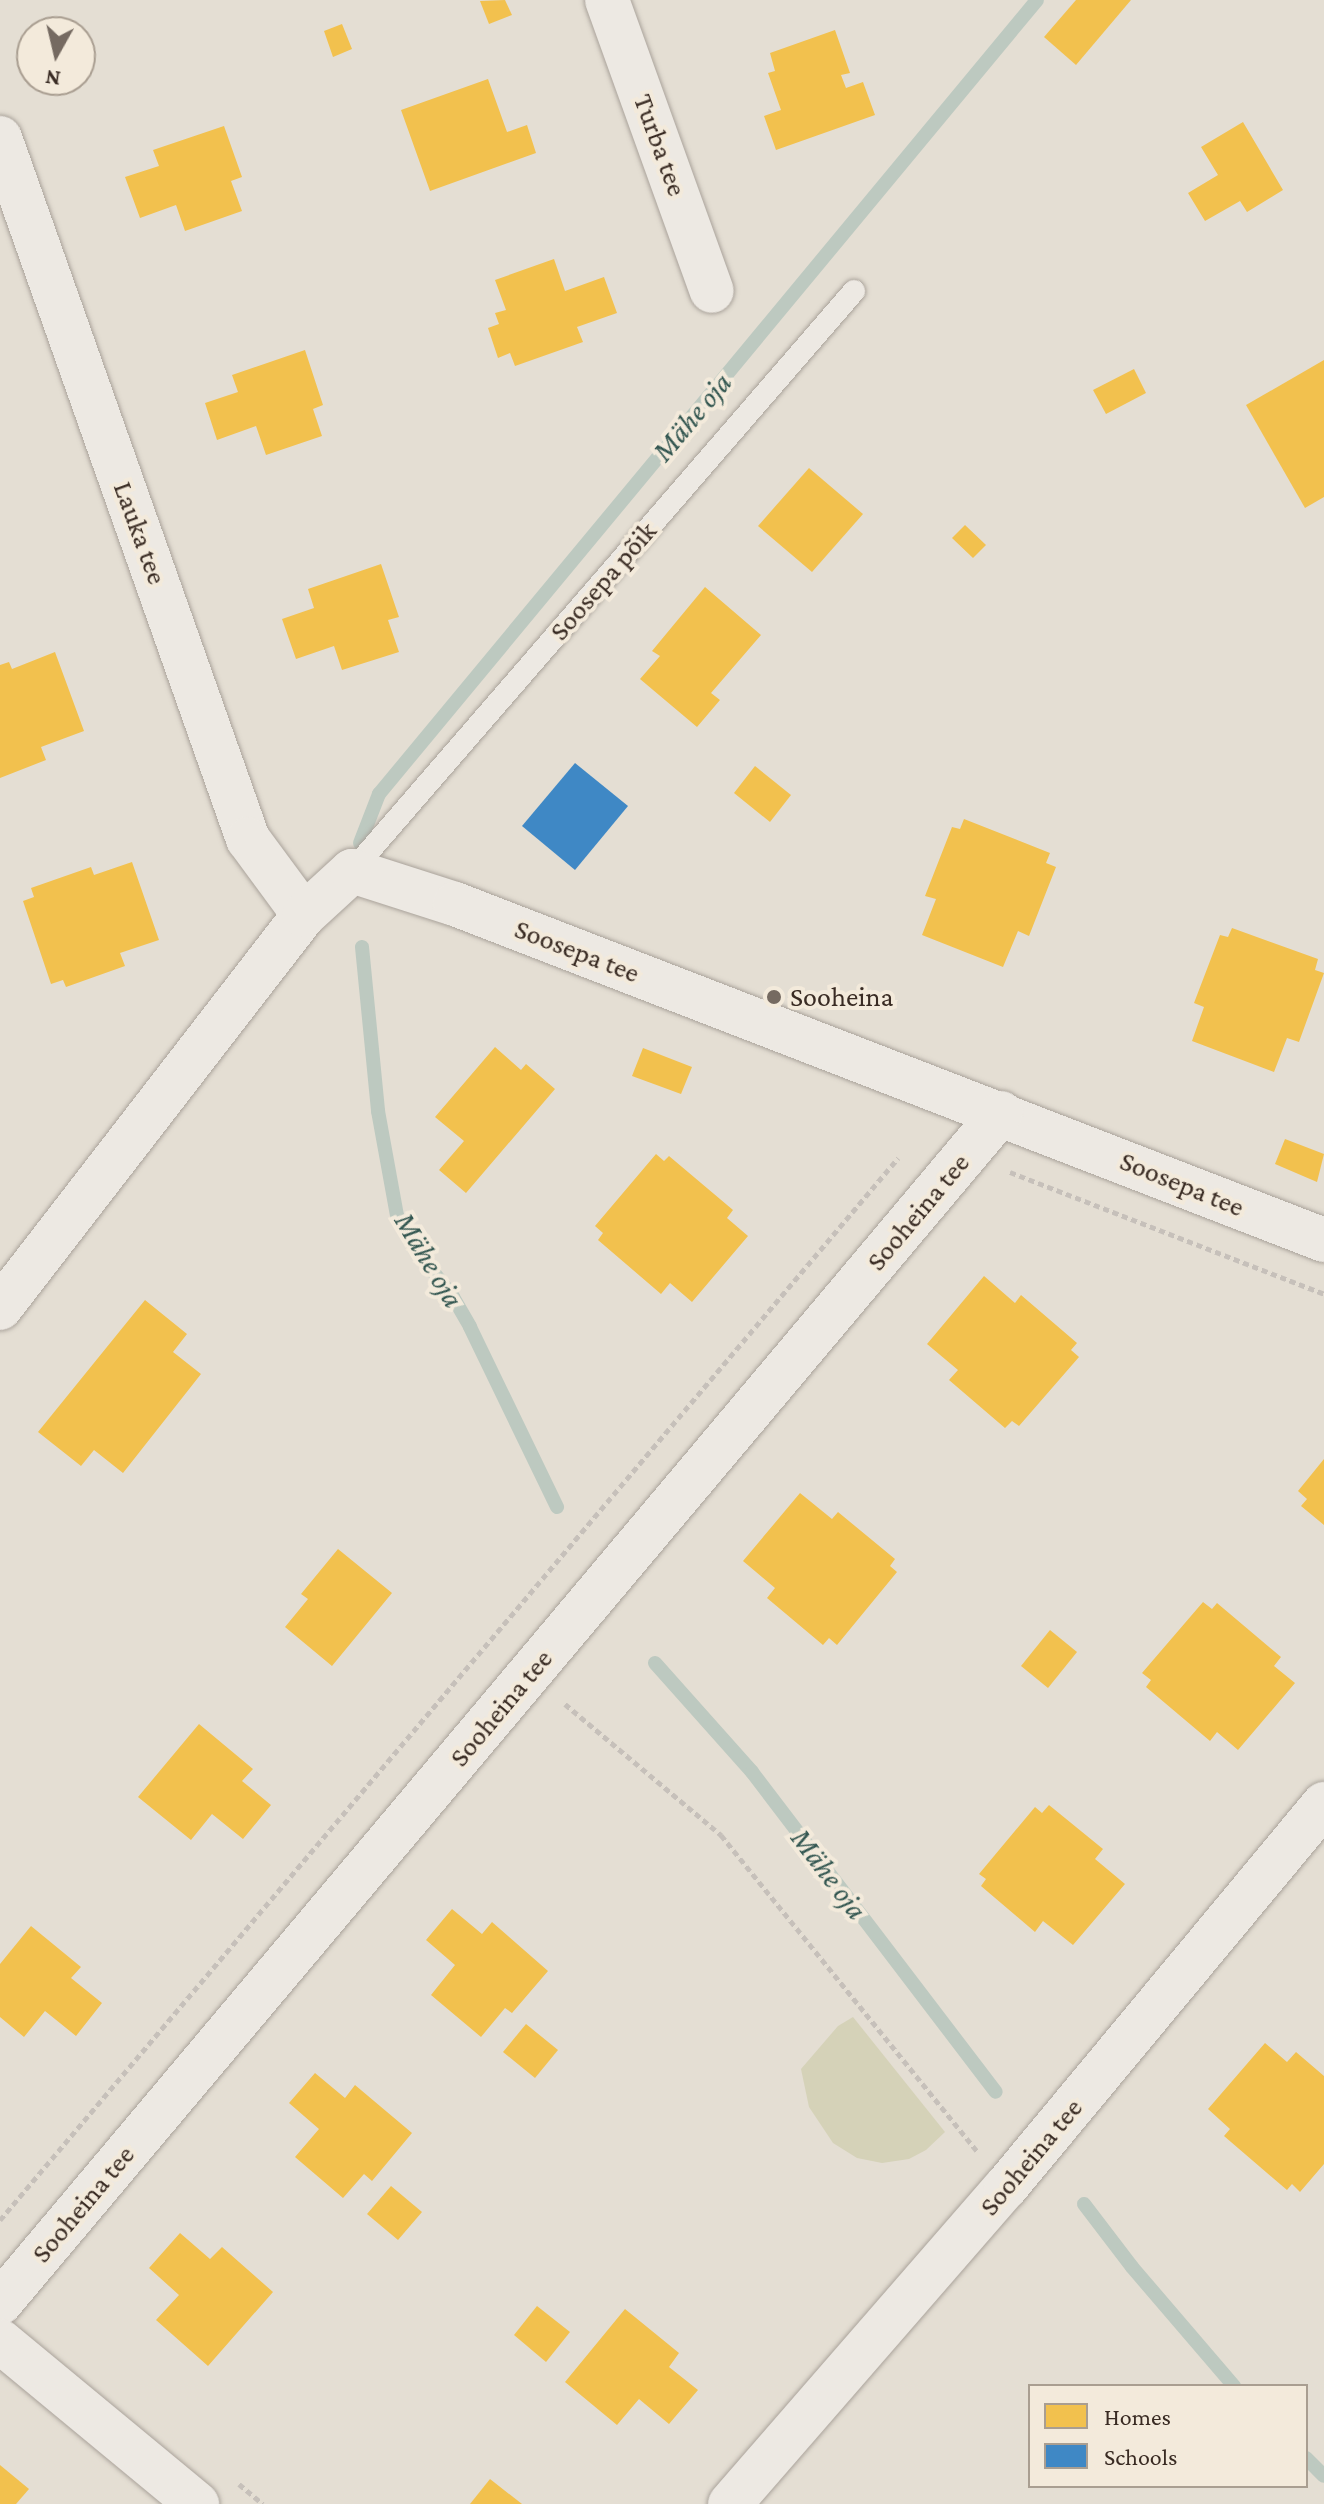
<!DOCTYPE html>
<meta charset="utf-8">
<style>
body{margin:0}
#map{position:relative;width:1324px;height:2504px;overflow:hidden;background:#e4ded3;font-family:"Crimson Pro",serif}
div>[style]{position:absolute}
.green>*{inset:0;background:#d5d2b8}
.homes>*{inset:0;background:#f2c14e}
.schools>*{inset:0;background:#3f88c5}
.stream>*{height:14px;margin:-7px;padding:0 7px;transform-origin:7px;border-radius:7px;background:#bdc9c0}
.path>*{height:5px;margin-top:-2.5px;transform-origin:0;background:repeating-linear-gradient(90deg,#c6c0ba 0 6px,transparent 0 10px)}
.roads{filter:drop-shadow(0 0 2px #aaa39b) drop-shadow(0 0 2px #aaa39b)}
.service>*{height:22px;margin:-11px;padding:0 11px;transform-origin:11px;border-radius:11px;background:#ede9e3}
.minor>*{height:44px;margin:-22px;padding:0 22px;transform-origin:22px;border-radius:22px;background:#ede9e3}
.dots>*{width:22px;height:22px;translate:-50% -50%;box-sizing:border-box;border:4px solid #f3eadb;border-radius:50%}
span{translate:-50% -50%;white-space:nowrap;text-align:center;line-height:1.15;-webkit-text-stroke:8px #f3eadb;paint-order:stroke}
.street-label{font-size:28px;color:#392b23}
.poi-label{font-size:28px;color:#392b23}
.left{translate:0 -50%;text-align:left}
.water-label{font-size:30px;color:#345751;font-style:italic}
.legend{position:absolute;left:1028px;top:2384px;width:280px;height:104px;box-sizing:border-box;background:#f3eadb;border:2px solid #a99e91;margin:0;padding:10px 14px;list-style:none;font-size:24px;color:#392b23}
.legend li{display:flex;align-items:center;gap:16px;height:40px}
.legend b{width:40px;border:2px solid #a99e91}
.north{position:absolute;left:16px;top:16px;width:80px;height:80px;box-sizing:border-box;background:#f3eadb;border:2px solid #a99e91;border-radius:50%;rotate:188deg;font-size:22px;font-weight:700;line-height:32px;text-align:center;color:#392b23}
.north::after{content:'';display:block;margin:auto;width:28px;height:36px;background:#756a61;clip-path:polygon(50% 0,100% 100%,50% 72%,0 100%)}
</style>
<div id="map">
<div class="green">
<div style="clip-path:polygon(853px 2017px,945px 2132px,926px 2150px,909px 2159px,882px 2163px,857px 2158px,833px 2143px,809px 2107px,801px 2069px,838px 2026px)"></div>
</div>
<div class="homes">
<div style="clip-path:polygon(505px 0,512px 15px,489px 24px,480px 1px)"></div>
<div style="clip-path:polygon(1076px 0,1131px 0,1076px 65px,1044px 37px)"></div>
<div style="clip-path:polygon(342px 24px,352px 49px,333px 57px,324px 31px)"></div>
<div style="clip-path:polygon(835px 30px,850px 73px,841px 75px,846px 88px,863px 82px,875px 115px,776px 150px,764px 116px,781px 110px,768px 73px,775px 71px,770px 53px)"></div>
<div style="clip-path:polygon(488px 79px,507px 132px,527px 125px,536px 153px,430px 191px,401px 110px)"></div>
<div style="clip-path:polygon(1243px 122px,1283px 190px,1247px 212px,1240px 201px,1205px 221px,1188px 193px,1218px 175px,1201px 147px)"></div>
<div style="clip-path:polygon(224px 126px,242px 177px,231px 181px,242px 211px,185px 231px,176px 205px,140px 218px,125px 177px,159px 166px,153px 150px)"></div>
<div style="clip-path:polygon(554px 259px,565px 291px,604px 277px,617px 313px,577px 327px,583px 342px,515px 366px,510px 353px,498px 358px,488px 328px,499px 324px,495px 313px,506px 310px,495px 280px)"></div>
<div style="clip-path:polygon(305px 350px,323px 405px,313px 409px,322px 436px,266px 455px,256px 426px,217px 440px,205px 403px,238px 392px,232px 375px)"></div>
<div style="clip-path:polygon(1324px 360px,1324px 497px,1305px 508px,1246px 405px)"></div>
<div style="clip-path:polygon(1134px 369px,1146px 393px,1106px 414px,1093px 390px)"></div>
<div style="clip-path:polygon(809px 468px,863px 514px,812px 572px,758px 526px)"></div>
<div style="clip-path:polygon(965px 525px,986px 545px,973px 558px,952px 538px)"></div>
<div style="clip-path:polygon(381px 564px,399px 617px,388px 620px,399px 652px,342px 670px,334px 646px,296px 659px,282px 619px,314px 608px,308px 589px)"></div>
<div style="clip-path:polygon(705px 587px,761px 635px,711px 693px,720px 700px,697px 727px,640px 679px,660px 656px,652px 651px)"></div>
<div style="clip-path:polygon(55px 652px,84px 731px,41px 747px,46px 760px,0 778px,0 665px,9px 662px,12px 669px)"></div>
<div style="clip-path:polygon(755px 766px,791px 795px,770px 822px,734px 793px)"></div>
<div style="clip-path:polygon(964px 819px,1050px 853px,1046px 863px,1056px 867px,1029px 936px,1018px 931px,1003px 967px,922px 935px,936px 899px,925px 896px,952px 827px,960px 829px)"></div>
<div style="clip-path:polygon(132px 862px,159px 940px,120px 953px,125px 966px,66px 987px,63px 980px,51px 984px,23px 901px,34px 897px,31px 888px,91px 867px,94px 875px)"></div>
<div style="clip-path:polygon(1232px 928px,1318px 959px,1315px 970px,1324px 973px,1299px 1042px,1287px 1038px,1274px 1072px,1192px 1041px,1204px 1007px,1194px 1003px,1220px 935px,1228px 937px)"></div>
<div style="clip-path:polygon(495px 1047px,521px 1070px,526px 1064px,555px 1089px,466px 1193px,439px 1170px,464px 1141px,435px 1117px)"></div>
<div style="clip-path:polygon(643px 1048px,692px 1067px,681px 1094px,632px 1076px)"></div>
<div style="clip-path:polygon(1285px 1139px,1324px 1154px,1317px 1182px,1275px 1164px)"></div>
<div style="clip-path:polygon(656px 1154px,664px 1161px,669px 1156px,733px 1210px,727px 1218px,748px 1236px,692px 1302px,670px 1283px,661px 1294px,598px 1240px,603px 1233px,595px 1226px)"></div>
<div style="clip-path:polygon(984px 1276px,1015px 1303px,1021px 1295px,1077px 1343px,1071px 1350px,1079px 1357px,1019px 1426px,1012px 1421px,1005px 1428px,949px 1380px,958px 1370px,927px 1344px)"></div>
<div style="clip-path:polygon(145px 1300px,187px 1334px,173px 1352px,201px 1374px,123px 1473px,94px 1450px,81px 1466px,38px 1432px)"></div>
<div style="clip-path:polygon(1324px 1459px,1324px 1525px,1301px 1506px,1307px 1499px,1298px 1491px)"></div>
<div style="clip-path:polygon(800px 1493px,832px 1519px,838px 1512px,895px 1559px,890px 1566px,897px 1572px,837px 1645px,829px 1638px,823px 1645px,767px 1598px,775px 1588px,743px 1561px)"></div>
<div style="clip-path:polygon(338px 1549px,392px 1593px,332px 1666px,285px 1627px,308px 1599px,301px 1594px)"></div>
<div style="clip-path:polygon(1203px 1602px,1212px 1609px,1217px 1603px,1281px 1657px,1274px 1666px,1295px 1683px,1238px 1750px,1217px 1732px,1210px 1741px,1146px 1687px,1151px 1680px,1142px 1673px)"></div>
<div style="clip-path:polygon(1050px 1630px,1077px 1652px,1048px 1688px,1021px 1666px)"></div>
<div style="clip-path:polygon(199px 1724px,253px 1769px,242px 1781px,271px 1805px,243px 1839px,212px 1814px,191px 1840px,138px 1797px)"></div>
<div style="clip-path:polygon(1049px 1805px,1103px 1849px,1095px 1859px,1125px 1884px,1073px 1945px,1043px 1921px,1035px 1932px,981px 1886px,986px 1879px,979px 1874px,1035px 1807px,1042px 1813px)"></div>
<div style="clip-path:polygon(452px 1909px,482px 1934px,492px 1922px,548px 1971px,512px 2013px,505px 2008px,481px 2037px,431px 1995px,455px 1965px,426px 1940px)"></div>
<div style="clip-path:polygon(31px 1926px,81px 1967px,71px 1978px,102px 2003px,76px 2036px,45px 2011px,24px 2037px,0 2017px,0 1964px)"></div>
<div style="clip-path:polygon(526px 2024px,558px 2050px,535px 2078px,503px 2052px)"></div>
<div style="clip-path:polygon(1265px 2043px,1287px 2062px,1296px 2052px,1324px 2076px,1324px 2164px,1300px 2192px,1292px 2184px,1287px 2190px,1224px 2136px,1230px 2129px,1208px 2109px)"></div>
<div style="clip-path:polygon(315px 2073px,345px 2098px,355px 2085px,412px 2133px,372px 2181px,364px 2174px,343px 2198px,295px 2157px,319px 2129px,289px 2103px)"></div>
<div style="clip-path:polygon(391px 2186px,422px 2212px,398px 2240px,367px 2214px)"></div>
<div style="clip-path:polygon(180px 2233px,210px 2259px,222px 2247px,273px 2292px,208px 2366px,156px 2320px,179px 2295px,149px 2268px)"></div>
<div style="clip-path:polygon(537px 2306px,570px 2332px,546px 2362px,514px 2335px)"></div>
<div style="clip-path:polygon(625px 2309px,679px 2353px,669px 2367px,698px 2390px,669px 2424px,639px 2399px,617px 2425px,565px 2382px)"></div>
<div style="clip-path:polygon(0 2465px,29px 2489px,16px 2504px,0 2504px)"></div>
<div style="clip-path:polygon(490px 2479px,522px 2504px,470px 2504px)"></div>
</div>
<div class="schools">
<div style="clip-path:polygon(575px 763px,628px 806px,575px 870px,522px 826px)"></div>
</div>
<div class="stream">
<div style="left:360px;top:843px;width:53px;rotate:-68.8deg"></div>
<div style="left:379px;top:794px;width:1031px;rotate:-50.35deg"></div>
<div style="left:362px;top:947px;width:165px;rotate:84.4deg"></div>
<div style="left:378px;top:1111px;width:107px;rotate:79.7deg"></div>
<div style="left:397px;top:1216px;width:39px;rotate:61deg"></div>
<div style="left:416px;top:1250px;width:60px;rotate:51.8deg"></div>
<div style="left:453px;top:1297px;width:34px;rotate:60deg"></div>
<div style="left:470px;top:1327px;width:200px;rotate:64.2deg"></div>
<div style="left:655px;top:1663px;width:146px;rotate:48.3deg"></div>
<div style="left:752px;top:1772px;width:402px;rotate:52.7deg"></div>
<div style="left:1084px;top:2204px;width:79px;rotate:52.7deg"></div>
<div style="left:1132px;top:2267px;width:157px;rotate:49.4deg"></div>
<div style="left:1306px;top:2458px;width:25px;rotate:45deg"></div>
</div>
<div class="path">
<div style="left:1010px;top:1172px;width:337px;rotate:21.2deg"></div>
<div style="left:565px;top:1704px;width:204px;rotate:40deg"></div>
<div style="left:721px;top:1835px;width:407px;rotate:51deg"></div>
<div style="left:0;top:2220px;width:1391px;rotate:-49.78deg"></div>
<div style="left:239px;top:2484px;width:31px;rotate:40deg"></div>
</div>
<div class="roads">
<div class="service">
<div style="left:352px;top:871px;width:767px;rotate:-49.12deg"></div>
</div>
<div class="minor">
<div style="left:607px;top:0;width:309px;rotate:70.2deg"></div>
<div style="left:0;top:138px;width:744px;rotate:70.52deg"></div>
<div style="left:248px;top:839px;width:94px;rotate:53.6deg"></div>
<div style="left:0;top:1308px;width:497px;rotate:-52.3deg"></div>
<div style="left:304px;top:915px;width:65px;rotate:-42.5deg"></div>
<div style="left:352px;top:871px;width:108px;rotate:17.8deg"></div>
<div style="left:455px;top:904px;width:932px;rotate:21.14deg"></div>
<div style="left:0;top:2303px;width:1555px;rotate:-49.93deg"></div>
<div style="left:0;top:2341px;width:256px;rotate:39.6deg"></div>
<div style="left:730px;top:2504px;width:420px;rotate:-49deg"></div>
<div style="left:1006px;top:2187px;width:498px;rotate:-50.3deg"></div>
</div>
</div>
<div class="dots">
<div style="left:774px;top:997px;background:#756a61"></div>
</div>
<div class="street-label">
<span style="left:660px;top:145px;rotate:70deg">Turba tee</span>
<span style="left:140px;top:533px;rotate:70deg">Lauka tee</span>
<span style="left:603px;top:581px;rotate:-49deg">Soosepa põik</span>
<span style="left:577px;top:951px;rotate:21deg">Soosepa tee</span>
<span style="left:1182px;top:1184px;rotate:22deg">Soosepa tee</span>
<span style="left:918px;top:1212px;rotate:-50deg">Sooheina tee</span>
<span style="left:501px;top:1708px;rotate:-50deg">Sooheina tee</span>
<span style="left:1031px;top:2157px;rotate:-50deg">Sooheina tee</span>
<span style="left:83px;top:2204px;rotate:-50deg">Sooheina tee</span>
</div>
<div class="poi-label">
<span class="left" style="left:790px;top:997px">Sooheina</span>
</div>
<div class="water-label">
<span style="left:692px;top:417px;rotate:-50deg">Mähe oja</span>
<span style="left:429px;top:1260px;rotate:59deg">Mähe oja</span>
<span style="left:829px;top:1874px;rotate:53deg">Mähe oja</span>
</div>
<ul class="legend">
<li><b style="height:22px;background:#f2c14e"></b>Homes</li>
<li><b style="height:22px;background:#3f88c5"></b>Schools</li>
</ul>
<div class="north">N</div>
</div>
